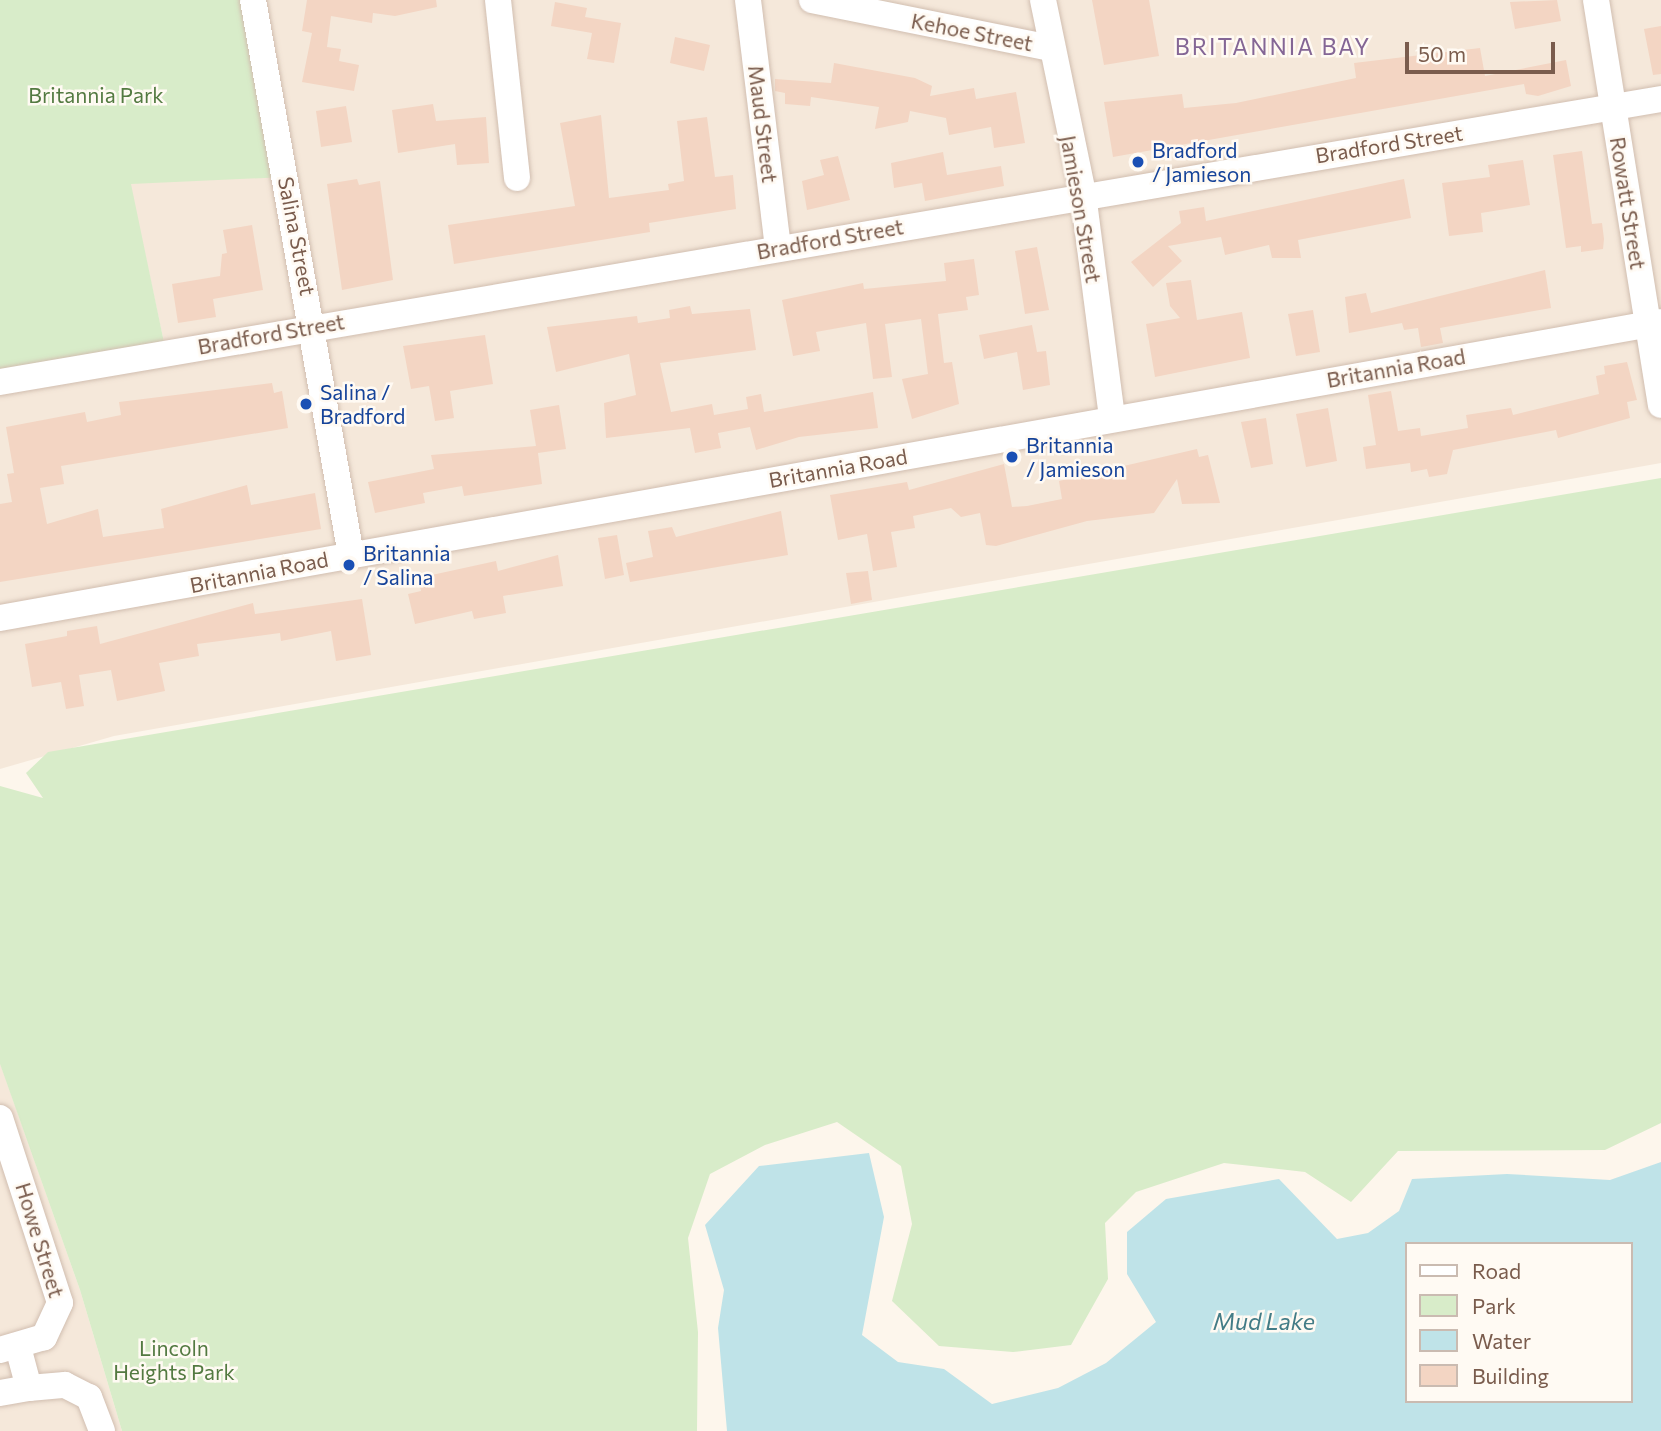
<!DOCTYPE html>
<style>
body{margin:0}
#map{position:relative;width:1661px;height:1431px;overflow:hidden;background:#fdf6ec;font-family:Commissioner,sans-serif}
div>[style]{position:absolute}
.residential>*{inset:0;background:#f5e8da}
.green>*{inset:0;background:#d8ecc9}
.water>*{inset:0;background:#bfe3e8}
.building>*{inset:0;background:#f3d5c3}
.roads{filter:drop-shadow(0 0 2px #d1beb0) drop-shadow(0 0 2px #d1beb0)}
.minor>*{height:26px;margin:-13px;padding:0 13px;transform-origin:13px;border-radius:13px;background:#fff}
.dots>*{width:19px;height:19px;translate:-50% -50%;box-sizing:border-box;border:4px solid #fffaf3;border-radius:50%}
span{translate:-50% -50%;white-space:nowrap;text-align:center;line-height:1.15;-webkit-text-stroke:5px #fffaf3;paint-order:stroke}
.street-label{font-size:21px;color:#7a5c4d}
.park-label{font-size:21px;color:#537a41}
.transit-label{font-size:21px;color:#164399}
.left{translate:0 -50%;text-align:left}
.neighbourhood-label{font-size:23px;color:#846695;letter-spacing:2px}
.water-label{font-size:23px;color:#437c86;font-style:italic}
.legend{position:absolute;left:1405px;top:1242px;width:228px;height:161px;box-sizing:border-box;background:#fffaf3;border:2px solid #cabbb1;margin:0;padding:9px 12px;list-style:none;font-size:21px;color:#7a5c4d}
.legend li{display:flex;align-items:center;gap:14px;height:35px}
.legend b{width:35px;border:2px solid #cabbb1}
.scale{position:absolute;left:1405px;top:42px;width:150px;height:32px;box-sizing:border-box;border:4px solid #7a5c4d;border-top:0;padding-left:9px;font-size:21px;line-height:24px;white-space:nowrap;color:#7a5c4d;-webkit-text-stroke:5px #fffaf3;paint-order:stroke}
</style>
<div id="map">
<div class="residential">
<div style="clip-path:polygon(249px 0,1661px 0,1661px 463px,114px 736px,0 769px,0 382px,166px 352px,130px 184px)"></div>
<div style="clip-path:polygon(0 1063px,80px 1290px,122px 1431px,0 1431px)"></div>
</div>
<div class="green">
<div style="clip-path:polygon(0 0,249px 0,286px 177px,131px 184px,166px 352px,0 382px)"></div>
<div style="clip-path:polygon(1661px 478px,1661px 1123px,1605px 1150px,1398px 1151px,1351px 1202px,1305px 1172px,1224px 1163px,1136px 1192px,1105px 1223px,1108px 1279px,1071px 1345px,1013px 1352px,939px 1346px,892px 1301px,912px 1224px,901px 1166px,837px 1122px,765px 1145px,710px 1174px,688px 1238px,698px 1332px,697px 1431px,122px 1431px,80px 1290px,0 1064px,0 786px,43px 798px,26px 773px,48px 752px)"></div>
</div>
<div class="water">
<div style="clip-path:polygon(evenodd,869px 1153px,884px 1217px,862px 1335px,898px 1362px,944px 1369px,992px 1404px,1058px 1388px,1106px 1363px,1156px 1322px,1127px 1274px,1127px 1232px,1166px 1199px,1279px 1179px,1337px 1239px,1368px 1233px,1399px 1211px,1412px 1179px,1507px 1174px,1610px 1180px,1661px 1162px,1661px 1431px,727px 1431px,718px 1328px,724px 1290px,705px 1225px,759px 1166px,869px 1153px,1407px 1244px,1631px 1244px,1631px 1401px,1407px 1401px,1407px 1244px)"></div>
</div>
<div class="building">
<div style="clip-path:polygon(307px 0,436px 0,437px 7px,395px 16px,373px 13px,372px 23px,331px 16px,327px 47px,341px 49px,339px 61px,359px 65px,354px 91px,302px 82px,312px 33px,302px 31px)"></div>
<div style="clip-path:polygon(1092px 0,1149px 0,1159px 56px,1104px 65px)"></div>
<div style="clip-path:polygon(1557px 0,1561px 21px,1515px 29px,1510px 2px)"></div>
<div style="clip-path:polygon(555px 2px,587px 8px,585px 17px,621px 23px,614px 63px,587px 59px,592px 33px,551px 26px)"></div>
<div style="clip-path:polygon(1661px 26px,1661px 74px,1653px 75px,1644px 29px)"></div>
<div style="clip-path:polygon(675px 37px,710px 45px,704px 71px,670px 63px)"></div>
<div style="clip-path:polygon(1480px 48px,1485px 76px,1566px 60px,1571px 86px,1538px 96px,1526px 94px,1524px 84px,1113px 157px,1104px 102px,1182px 94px,1184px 108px,1236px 103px,1356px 78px,1354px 63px)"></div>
<div style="clip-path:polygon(834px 63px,915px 78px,932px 86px,930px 96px,974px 88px,976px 99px,1016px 92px,1025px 143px,994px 148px,991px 127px,949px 135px,946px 118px,910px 111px,908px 122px,875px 129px,879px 107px,811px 97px,810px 106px,785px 104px,785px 93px,775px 91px,775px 79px,831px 83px)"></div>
<div style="clip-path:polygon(433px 104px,436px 121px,486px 117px,489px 163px,457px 165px,455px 144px,398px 153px,392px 110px)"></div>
<div style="clip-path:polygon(346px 106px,352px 142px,321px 147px,316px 111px)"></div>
<div style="clip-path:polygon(601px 115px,609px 198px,669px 190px,668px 184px,684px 181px,677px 121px,707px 117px,715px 177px,733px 175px,736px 209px,649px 223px,650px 232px,454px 264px,448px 225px,575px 206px,560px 123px)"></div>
<div style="clip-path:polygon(1582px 151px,1592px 224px,1602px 223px,1604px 239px,1603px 249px,1581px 252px,1581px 246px,1566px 248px,1553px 155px)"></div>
<div style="clip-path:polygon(943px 152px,947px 175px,1001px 166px,1004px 186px,925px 201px,922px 183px,894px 188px,891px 163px)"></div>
<div style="clip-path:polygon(838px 156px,850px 200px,807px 210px,802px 181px,824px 175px,820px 160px)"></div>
<div style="clip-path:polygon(1523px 160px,1530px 205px,1481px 213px,1483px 232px,1449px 236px,1442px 183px,1490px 177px,1488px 165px)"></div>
<div style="clip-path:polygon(357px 179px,359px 185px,380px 181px,393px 280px,342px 290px,327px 184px)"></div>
<div style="clip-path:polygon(1404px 179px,1411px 218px,1298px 240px,1301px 258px,1272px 258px,1269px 245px,1225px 255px,1221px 237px,1168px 246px,1182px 261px,1153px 287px,1131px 262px,1181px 223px,1179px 211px,1204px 207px,1206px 221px)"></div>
<div style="clip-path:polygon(252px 225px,263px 290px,213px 299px,216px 317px,178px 323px,172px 284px,220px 276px,222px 254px,227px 253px,223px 230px)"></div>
<div style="clip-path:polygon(1037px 247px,1049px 310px,1025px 314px,1015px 251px)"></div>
<div style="clip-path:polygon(974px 259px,979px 295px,966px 297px,968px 310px,938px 314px,944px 363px,952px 362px,959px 404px,912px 419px,902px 379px,928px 374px,921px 319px,885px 324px,892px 377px,873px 379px,866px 323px,816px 332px,820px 351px,793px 356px,782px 300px,863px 283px,864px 289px,946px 281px,944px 263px)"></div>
<div style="clip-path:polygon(1545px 270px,1551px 308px,1440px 328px,1443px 343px,1421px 347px,1418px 328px,1404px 330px,1402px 323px,1349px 333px,1345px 297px,1366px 293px,1371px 313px)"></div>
<div style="clip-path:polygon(1191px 280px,1197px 320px,1242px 312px,1250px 358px,1155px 377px,1146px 324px,1180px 318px,1170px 306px,1166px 283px)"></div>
<div style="clip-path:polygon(690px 306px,692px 314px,750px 309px,756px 350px,660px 363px,671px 412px,712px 404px,714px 415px,748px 409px,746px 397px,761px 394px,764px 412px,873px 392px,878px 428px,799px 437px,756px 450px,750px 427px,718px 433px,721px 448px,695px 453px,690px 428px,606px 438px,604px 403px,636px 395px,629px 354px,556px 372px,547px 327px,637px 316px,638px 323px,670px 318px,669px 310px)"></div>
<div style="clip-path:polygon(1313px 310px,1320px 352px,1296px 356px,1288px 314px)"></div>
<div style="clip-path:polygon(1032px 325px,1037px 352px,1046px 351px,1050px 385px,1023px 390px,1017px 352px,984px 359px,979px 335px)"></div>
<div style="clip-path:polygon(485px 335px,493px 384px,450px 391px,454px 418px,435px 421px,429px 386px,411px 389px,403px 346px)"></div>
<div style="clip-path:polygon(1627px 362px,1637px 400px,1627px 402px,1630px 418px,1558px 438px,1556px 430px,1453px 450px,1447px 474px,1429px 477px,1427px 469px,1411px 472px,1410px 463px,1366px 469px,1363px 447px,1376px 445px,1368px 395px,1391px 391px,1398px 431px,1420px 428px,1421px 436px,1468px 428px,1466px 415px,1511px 408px,1513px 415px,1599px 394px,1596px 376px,1605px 374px,1604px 366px)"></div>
<div style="clip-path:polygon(272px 383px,274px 393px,282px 391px,288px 428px,61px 466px,64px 484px,40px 488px,47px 524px,98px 509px,103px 537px,164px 528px,161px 509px,247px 485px,251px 505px,315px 493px,321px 529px,0 582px,0 504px,12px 502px,7px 474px,14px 473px,6px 427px,85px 412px,87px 422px,121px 415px,119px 402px)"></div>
<div style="clip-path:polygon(559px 405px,566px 449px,538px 453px,542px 484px,464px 496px,462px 486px,423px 493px,425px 503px,375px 513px,368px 482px,434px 469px,431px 455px,536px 446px,530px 410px)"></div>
<div style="clip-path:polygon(1328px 408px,1337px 461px,1306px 467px,1296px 414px)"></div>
<div style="clip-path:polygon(1266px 418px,1273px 464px,1251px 468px,1241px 422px)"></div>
<div style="clip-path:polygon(1197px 449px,1199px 457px,1208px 455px,1220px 503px,1182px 504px,1177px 479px,1154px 513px,1087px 521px,996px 546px,986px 545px,980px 513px,961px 517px,951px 508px,913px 516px,915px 528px,891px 532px,897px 567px,873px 571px,867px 534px,838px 540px,830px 495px,907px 482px,909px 490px,1004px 464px,1012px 507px,1027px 506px,1062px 499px,1059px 481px)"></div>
<div style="clip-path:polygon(781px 511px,788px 555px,630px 582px,626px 563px,653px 557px,648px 531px,672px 527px,676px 537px)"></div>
<div style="clip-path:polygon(617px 535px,624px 575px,605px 579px,598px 538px)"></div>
<div style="clip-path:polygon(558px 555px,563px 586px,503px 596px,506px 613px,474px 619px,472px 611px,415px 624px,408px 594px,421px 591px,418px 578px,496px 561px,498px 571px)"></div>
<div style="clip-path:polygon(868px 571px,872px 600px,851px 604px,846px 573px)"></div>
<div style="clip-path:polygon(362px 599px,371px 655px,336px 661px,331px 631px,281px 641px,280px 633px,197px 644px,199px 656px,159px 663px,165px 691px,117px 701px,111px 670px,79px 675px,84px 706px,66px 709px,61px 682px,32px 687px,25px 644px,67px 636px,67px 631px,97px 626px,100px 644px,253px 603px,255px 614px)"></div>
</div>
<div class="roads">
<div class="minor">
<div style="left:253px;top:0;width:564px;rotate:79.99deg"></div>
<div style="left:498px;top:0;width:179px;rotate:83.9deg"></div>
<div style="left:748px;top:0;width:250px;rotate:83.1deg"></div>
<div style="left:812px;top:0;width:243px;rotate:11.4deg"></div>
<div style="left:1043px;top:0;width:198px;rotate:78.3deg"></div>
<div style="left:1083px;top:194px;width:226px;rotate:82.6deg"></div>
<div style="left:1596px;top:0;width:410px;rotate:80.9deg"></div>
<div style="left:0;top:382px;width:1685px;rotate:-9.67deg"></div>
<div style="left:0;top:618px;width:1687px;rotate:-10.1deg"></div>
<div style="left:0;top:1118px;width:194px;rotate:72deg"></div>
<div style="left:60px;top:1303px;width:38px;rotate:115deg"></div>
<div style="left:44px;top:1337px;width:46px;rotate:163.5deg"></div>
<div style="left:29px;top:1388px;width:36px;rotate:-5deg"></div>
<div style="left:65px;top:1385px;width:27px;rotate:27deg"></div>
<div style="left:89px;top:1397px;width:36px;rotate:69deg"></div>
<div style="left:0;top:1393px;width:29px;rotate:-10deg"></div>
<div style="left:29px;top:1388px;width:42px;rotate:-105deg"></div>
</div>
</div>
<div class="dots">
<div style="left:1138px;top:162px;background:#1a4fb4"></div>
<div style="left:306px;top:404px;background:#1a4fb4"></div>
<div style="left:1012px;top:457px;background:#1a4fb4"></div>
<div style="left:349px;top:565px;background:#1a4fb4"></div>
</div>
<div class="street-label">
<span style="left:972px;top:32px;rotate:11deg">Kehoe Street</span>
<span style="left:763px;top:124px;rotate:83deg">Maud Street</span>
<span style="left:1389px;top:144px;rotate:-9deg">Bradford Street</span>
<span style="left:1628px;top:203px;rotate:81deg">Rowatt Street</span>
<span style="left:1081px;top:209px;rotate:80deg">Jamieson Street</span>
<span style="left:297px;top:236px;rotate:79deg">Salina Street</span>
<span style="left:830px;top:239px;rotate:-10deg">Bradford Street</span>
<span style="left:271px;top:334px;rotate:-10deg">Bradford Street</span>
<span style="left:1396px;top:368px;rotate:-10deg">Britannia Road</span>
<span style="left:838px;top:468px;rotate:-10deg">Britannia Road</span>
<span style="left:259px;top:572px;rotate:-11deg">Britannia Road</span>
<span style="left:40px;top:1240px;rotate:73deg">Howe Street</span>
</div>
<div class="park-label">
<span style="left:96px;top:95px">Britannia Park</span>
<span style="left:174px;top:1360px">Lincoln<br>Heights Park</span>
</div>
<div class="transit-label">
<span class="left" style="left:1152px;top:162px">Bradford<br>/ Jamieson</span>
<span class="left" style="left:320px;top:404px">Salina /<br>Bradford</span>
<span class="left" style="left:1026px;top:457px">Britannia<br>/ Jamieson</span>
<span class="left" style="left:363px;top:565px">Britannia<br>/ Salina</span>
</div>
<div class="neighbourhood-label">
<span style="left:1273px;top:46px">BRITANNIA BAY</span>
</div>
<div class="water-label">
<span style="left:1264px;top:1321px">Mud Lake</span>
</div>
<ul class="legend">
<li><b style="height:9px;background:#fff"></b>Road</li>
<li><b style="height:19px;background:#d8ecc9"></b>Park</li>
<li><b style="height:19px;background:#bfe3e8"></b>Water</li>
<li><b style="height:19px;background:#f3d5c3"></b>Building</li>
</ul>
<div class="scale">50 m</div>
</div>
